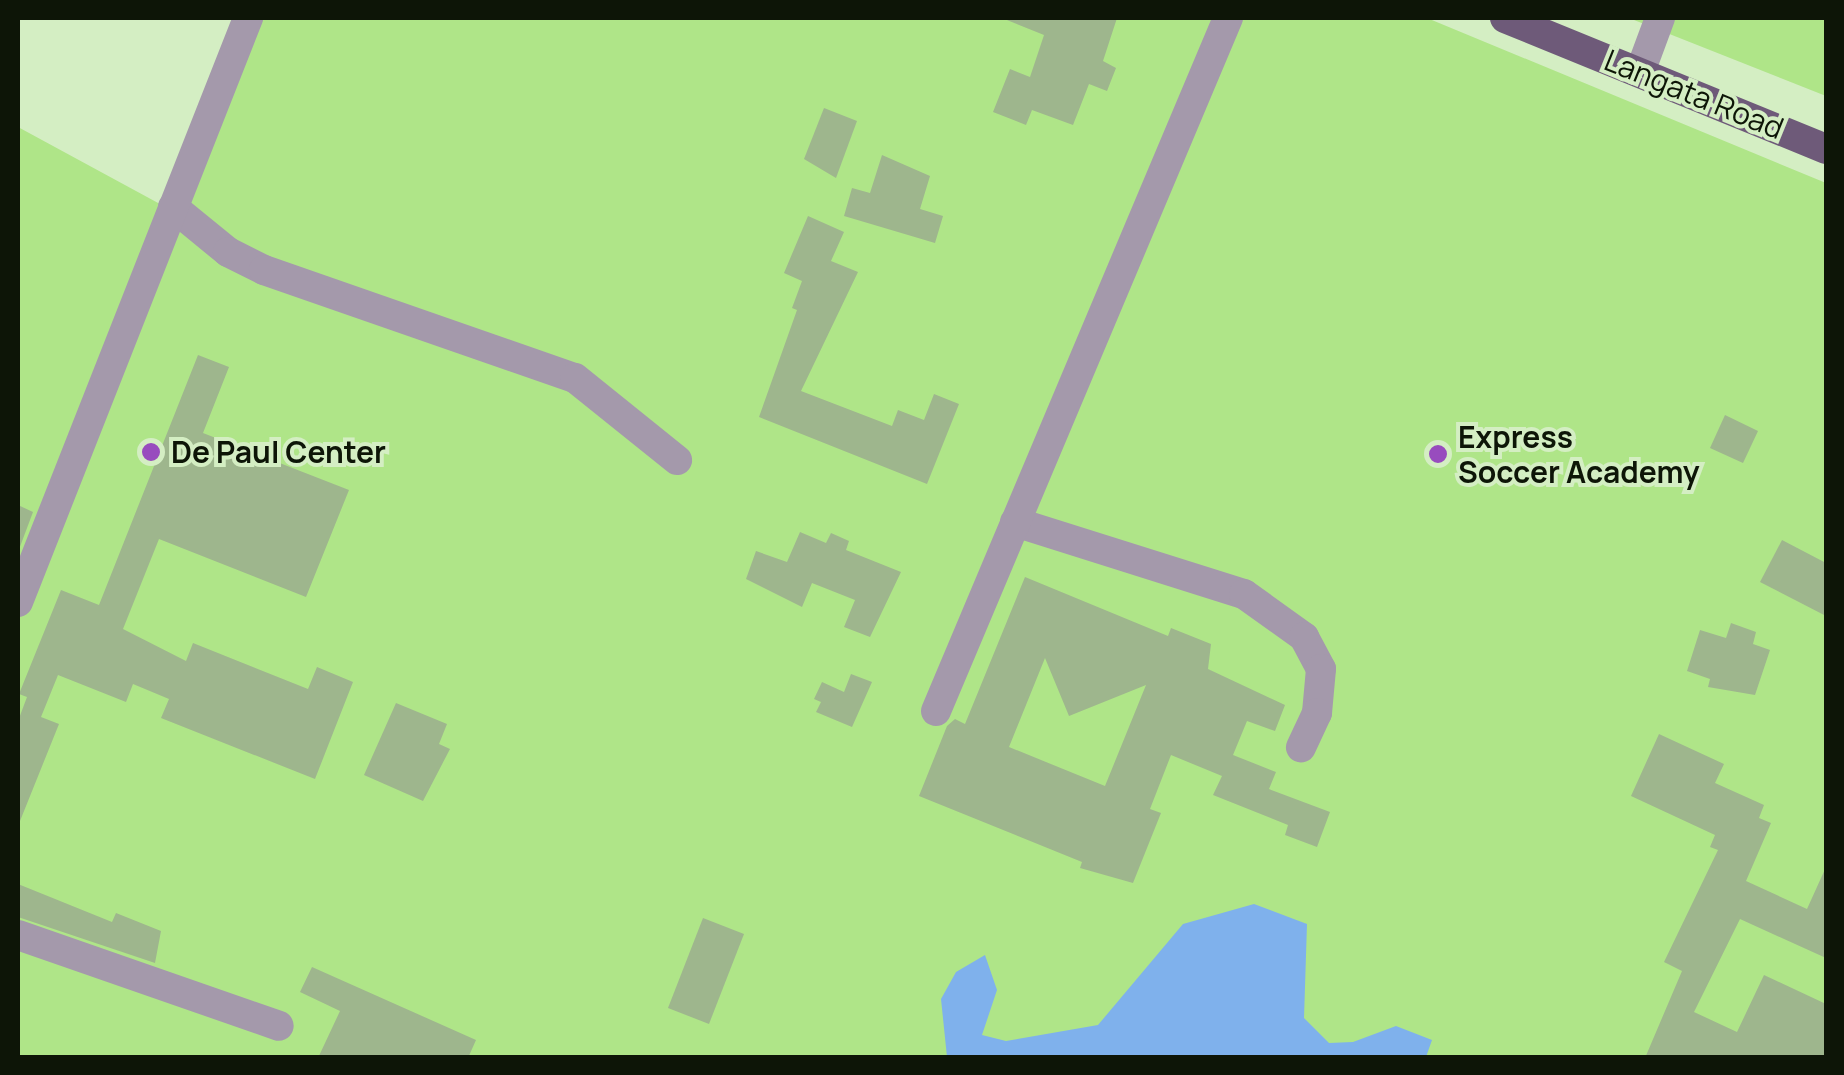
<!DOCTYPE html>
<style>
body{margin:0}
#map{position:relative;width:1844px;height:1075px;overflow:hidden;background:#d4eec3;font-family:Manrope,sans-serif}
div>[style]{position:absolute}
.green>*{inset:0;background:#afe588}
.water>*{inset:0;background:#7fb1ec}
.building>*{inset:0;background:#9eb68d}
.minor>*{height:30px;margin:-15px;padding:0 15px;transform-origin:15px;border-radius:15px;background:#a499ab}
.major>*{height:30px;margin:-15px;padding:0 15px;transform-origin:15px;border-radius:15px;background:#6e5a79}
.dots>*{width:28px;height:28px;translate:-50% -50%;box-sizing:border-box;border:5px solid #d4eec3;border-radius:50%}
span{translate:-50% -50%;white-space:nowrap;text-align:center;line-height:1.15;-webkit-text-stroke:8px #d4eec3;paint-order:stroke}
.street-label{font-size:30px;color:#0d1507}
.poi-label{font-size:30px;color:#0d1507;font-weight:700}
.left{translate:0 -50%;text-align:left}
.frame{position:absolute;inset:0;border:20px solid #0d1507;pointer-events:none}
</style>
<div id="map">
<div class="green">
<div style="clip-path:polygon(249px 18px,1427px 18px,1826px 183px,1826px 1057px,18px 1057px,18px 127px,171px 210px)"></div>
<div style="clip-path:polygon(1629px 18px,1826px 18px,1826px 96px)"></div>
</div>
<div class="water">
<div style="clip-path:polygon(1254px 904px,1307px 924px,1304px 1018px,1329px 1043px,1353px 1042px,1396px 1026px,1432px 1040px,1426px 1057px,947px 1057px,941px 999px,956px 972px,985px 955px,997px 990px,982px 1035px,1006px 1041px,1098px 1025px,1183px 924px)"></div>
</div>
<div class="building">
<div style="clip-path:polygon(1002px 18px,1117px 18px,1103px 61px,1116px 68px,1107px 91px,1089px 84px,1073px 125px,1032px 110px,1026px 125px,993px 112px,1010px 69px,1030px 77px,1044px 35px)"></div>
<div style="clip-path:polygon(824px 108px,857px 121px,836px 178px,804px 159px)"></div>
<div style="clip-path:polygon(882px 155px,930px 176px,920px 209px,943px 216px,935px 243px,844px 216px,852px 188px,870px 193px)"></div>
<div style="clip-path:polygon(808px 216px,844px 232px,831px 261px,858px 272px,801px 391px,892px 426px,898px 410px,924px 420px,934px 394px,959px 404px,927px 484px,759px 417px,797px 310px,792px 308px,802px 281px,784px 273px)"></div>
<div style="clip-path:polygon(198px 355px,229px 367px,203px 433px,349px 490px,306px 597px,159px 539px,123px 629px,186px 661px,193px 643px,308px 689px,317px 667px,353px 682px,315px 779px,161px 718px,169px 699px,133px 684px,126px 702px,58px 675px,41px 717px,59px 724px,18px 826px,18px 721px,27px 697px,19px 694px,61px 590px,99px 605px)"></div>
<div style="clip-path:polygon(1725px 415px,1758px 431px,1743px 463px,1710px 448px)"></div>
<div style="clip-path:polygon(18px 505px,33px 512px,18px 552px)"></div>
<div style="clip-path:polygon(800px 532px,826px 543px,831px 533px,849px 541px,846px 550px,901px 572px,870px 637px,844px 627px,855px 600px,812px 583px,802px 607px,746px 579px,756px 551px,787px 562px)"></div>
<div style="clip-path:polygon(1782px 540px,1826px 563px,1826px 616px,1760px 582px)"></div>
<div style="clip-path:polygon(evenodd,1025px 577px,1168px 636px,1171px 628px,1211px 644px,1208px 669px,1285px 705px,1275px 731px,1247px 721px,1233px 755px,1276px 772px,1269px 789px,1330px 812px,1317px 847px,1285px 835px,1288px 825px,1213px 795px,1222px 776px,1171px 755px,1150px 809px,1161px 813px,1133px 883px,1080px 868px,1082px 862px,919px 796px,947px 726px,955px 719px,965px 724px,1025px 577px,1045px 658px,1069px 716px,1146px 685px,1105px 786px,1009px 747px,1045px 658px)"></div>
<div style="clip-path:polygon(1731px 623px,1756px 632px,1753px 644px,1770px 650px,1755px 695px,1708px 687px,1710px 679px,1687px 671px,1700px 630px,1726px 638px)"></div>
<div style="clip-path:polygon(851px 674px,872px 682px,852px 727px,816px 712px,821px 702px,814px 699px,822px 682px,844px 692px)"></div>
<div style="clip-path:polygon(396px 703px,447px 724px,439px 744px,450px 749px,423px 801px,364px 775px)"></div>
<div style="clip-path:polygon(1659px 734px,1724px 764px,1715px 783px,1764px 805px,1759px 818px,1771px 823px,1746px 881px,1807px 909px,1826px 867px,1826px 958px,1740px 919px,1694px 1012px,1737px 1032px,1764px 975px,1826px 1004px,1826px 1058px,1645px 1058px,1682px 971px,1664px 962px,1718px 850px,1710px 847px,1715px 835px,1631px 796px)"></div>
<div style="clip-path:polygon(18px 884px,112px 922px,116px 913px,161px 931px,155px 963px,18px 917px)"></div>
<div style="clip-path:polygon(703px 918px,744px 934px,709px 1024px,668px 1008px)"></div>
<div style="clip-path:polygon(312px 967px,476px 1040px,468px 1058px,318px 1058px,340px 1011px,300px 992px)"></div>
</div>
<div class="minor">
<div style="left:1640px;top:72px;width:58px;rotate:-69.7deg"></div>
<div style="left:173px;top:207px;width:71px;rotate:39.3deg"></div>
<div style="left:228px;top:252px;width:40px;rotate:26.6deg"></div>
<div style="left:264px;top:270px;width:329px;rotate:19.2deg"></div>
<div style="left:575px;top:378px;width:131px;rotate:38.8deg"></div>
<div style="left:1015px;top:522px;width:240px;rotate:17.5deg"></div>
<div style="left:1244px;top:594px;width:74px;rotate:35.6deg"></div>
<div style="left:1304px;top:637px;width:36px;rotate:62deg"></div>
<div style="left:1321px;top:669px;width:44px;rotate:95.2deg"></div>
<div style="left:1317px;top:713px;width:38px;rotate:115deg"></div>
<div style="left:18px;top:602px;width:628px;rotate:-68.5deg"></div>
<div style="left:936px;top:711px;width:752px;rotate:-67.15deg"></div>
<div style="left:18px;top:935px;width:276px;rotate:19.2deg"></div>
</div>
<div class="major">
<div style="left:1505px;top:18px;width:347px;rotate:22.2deg"></div>
</div>
<div class="dots">
<div style="left:151px;top:452px;background:#984cbe"></div>
<div style="left:1438px;top:454px;background:#984cbe"></div>
</div>
<div class="street-label">
<span style="left:1694px;top:94px;rotate:22deg">Langata Road</span>
</div>
<div class="poi-label">
<span class="left" style="left:1458px;top:454px">Express<br>Soccer Academy</span>
<span class="left" style="left:171px;top:452px">De Paul Center</span>
</div>
<div class="frame"></div>
</div>
